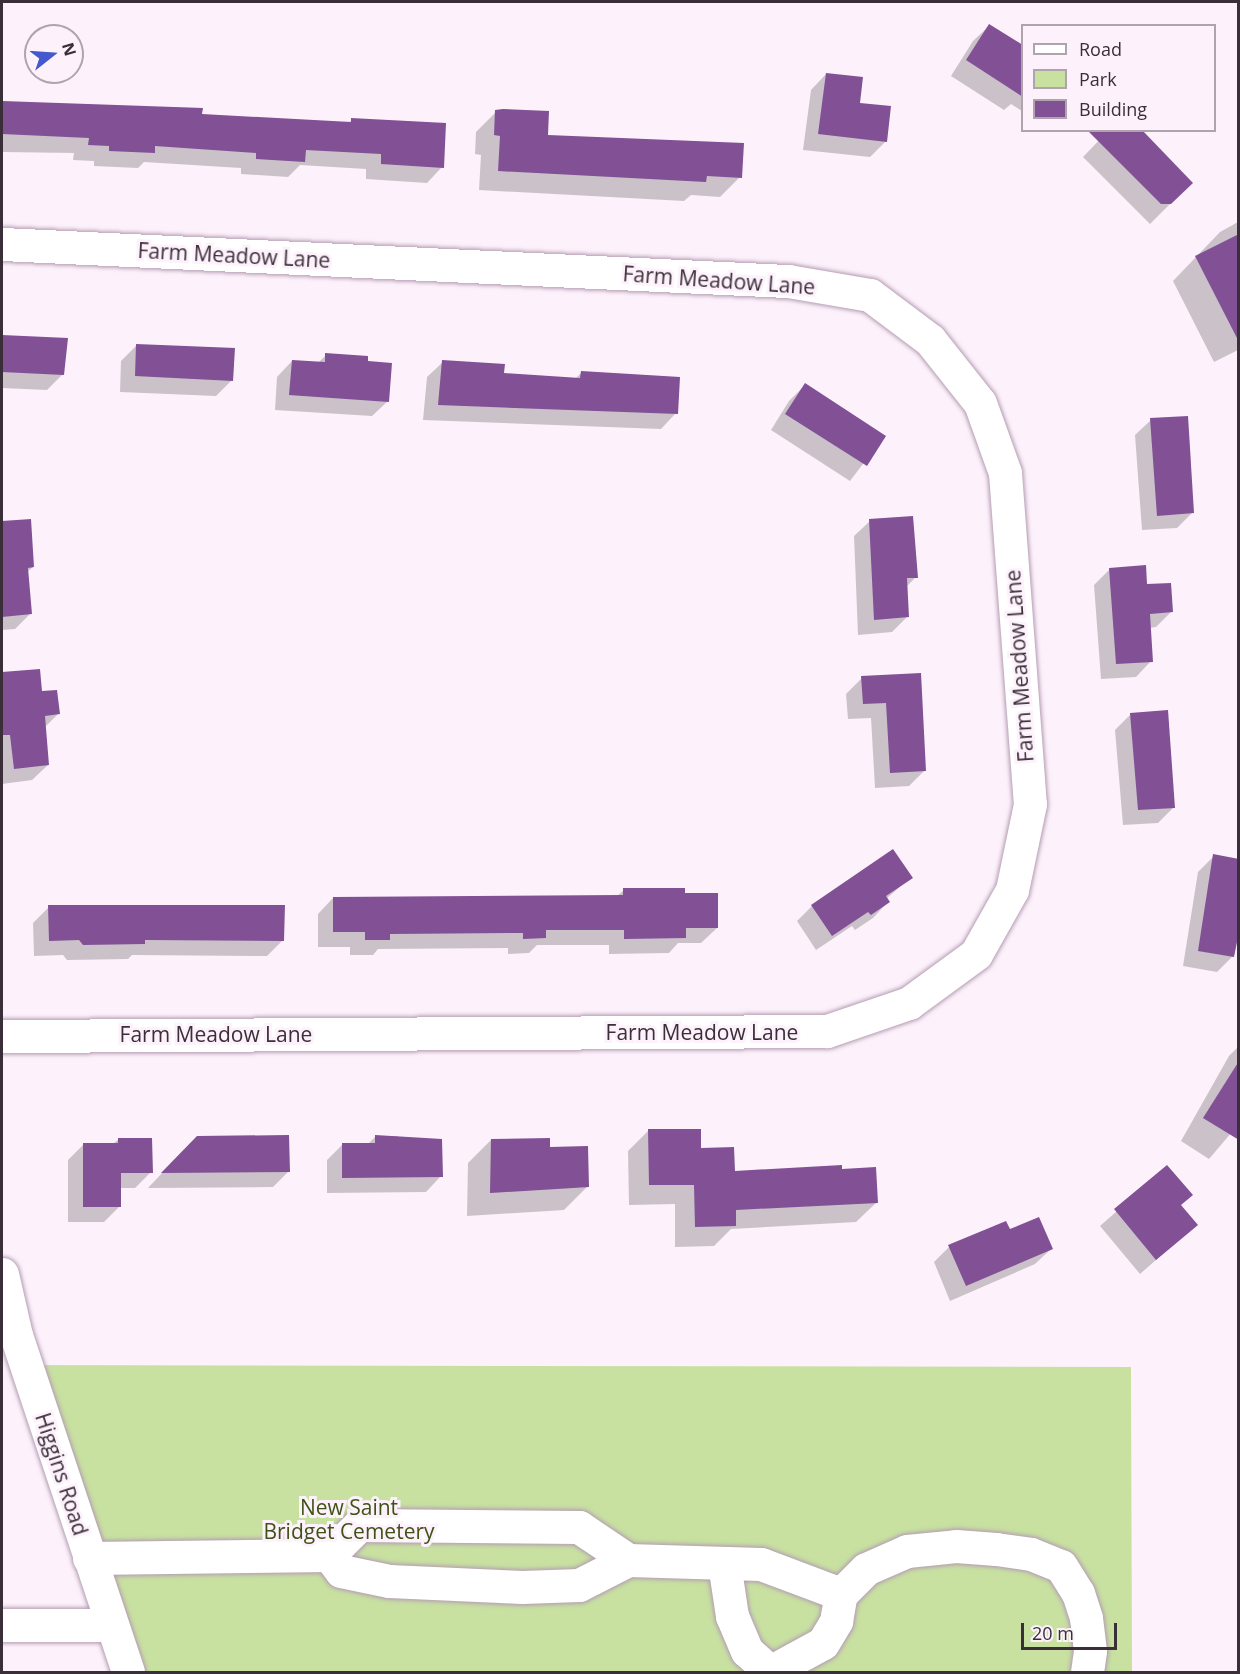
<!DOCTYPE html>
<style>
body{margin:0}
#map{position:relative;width:1240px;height:1674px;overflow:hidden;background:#fdf2fc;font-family:"Open Sans",sans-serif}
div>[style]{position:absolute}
.green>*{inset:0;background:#c8e1a1}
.shadow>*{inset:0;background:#0003}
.building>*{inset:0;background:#815095}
.roads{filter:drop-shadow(0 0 2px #b59cb3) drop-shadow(0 0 2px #b59cb3)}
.minor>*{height:33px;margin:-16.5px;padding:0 16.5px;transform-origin:16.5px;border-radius:16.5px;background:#fff}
span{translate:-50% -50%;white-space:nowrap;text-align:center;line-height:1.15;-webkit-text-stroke:6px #fdf2fc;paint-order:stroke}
.street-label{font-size:21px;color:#3a2f39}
.park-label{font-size:21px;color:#3e5215}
.frame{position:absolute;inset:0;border:3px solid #3a2f39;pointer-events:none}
.legend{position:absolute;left:1021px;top:24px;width:195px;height:108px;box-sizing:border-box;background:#fdf2fc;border:2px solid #afa4ae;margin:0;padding:8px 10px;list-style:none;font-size:18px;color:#3a2f39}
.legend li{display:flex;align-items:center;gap:12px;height:30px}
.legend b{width:30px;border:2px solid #afa4ae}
.north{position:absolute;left:24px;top:24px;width:60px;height:60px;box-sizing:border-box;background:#fdf2fc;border:2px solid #afa4ae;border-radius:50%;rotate:73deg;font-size:16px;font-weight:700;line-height:24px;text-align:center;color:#3a2f39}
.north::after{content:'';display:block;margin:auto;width:21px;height:27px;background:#4359cd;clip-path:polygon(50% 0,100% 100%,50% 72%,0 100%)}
.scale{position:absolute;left:1021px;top:1623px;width:96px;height:27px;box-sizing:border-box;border:3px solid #3a2f39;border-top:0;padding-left:8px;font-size:18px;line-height:21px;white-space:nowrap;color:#3a2f39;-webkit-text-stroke:4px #fdf2fc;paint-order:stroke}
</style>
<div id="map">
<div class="green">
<div style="clip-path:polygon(12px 1365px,1131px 1367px,1132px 1672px,128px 1672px)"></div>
</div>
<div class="shadow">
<div style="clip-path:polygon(989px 26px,1022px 47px,1022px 111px,1011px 104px,1004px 110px,951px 76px,973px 41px)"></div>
<div style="clip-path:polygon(826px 74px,859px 104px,889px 108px,885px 142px,870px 157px,803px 150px,811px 90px)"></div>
<div style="clip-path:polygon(2px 102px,201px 109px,201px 115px,347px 124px,352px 120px,442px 167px,427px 183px,366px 179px,366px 169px,300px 165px,288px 177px,241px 174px,241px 168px,144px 162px,138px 168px,94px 166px,94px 161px,73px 160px,74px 153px,2px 152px)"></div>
<div style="clip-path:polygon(496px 112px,546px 137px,740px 177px,720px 197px,691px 195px,684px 201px,479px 190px,481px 155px,475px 154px,476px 132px)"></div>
<div style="clip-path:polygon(1109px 130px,1191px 183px,1150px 224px,1083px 157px)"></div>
<div style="clip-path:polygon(1238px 222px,1238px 350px,1214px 362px,1173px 281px,1220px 232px)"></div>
<div style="clip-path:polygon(2px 336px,66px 339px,63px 374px,47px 390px,2px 388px)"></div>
<div style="clip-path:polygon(137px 345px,232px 380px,216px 396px,120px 392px,121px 361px)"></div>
<div style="clip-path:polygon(326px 355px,366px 362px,388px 401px,372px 416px,275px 410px,277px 377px,292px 361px,318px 363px)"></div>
<div style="clip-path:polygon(443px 362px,503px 374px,575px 379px,581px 373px,676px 413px,661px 429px,423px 420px,427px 377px)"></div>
<div style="clip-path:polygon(805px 385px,884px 436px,850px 481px,771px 430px,789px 401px)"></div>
<div style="clip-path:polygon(1151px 420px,1193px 512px,1177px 528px,1142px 530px,1135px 435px)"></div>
<div style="clip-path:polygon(29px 521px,33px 567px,27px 572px,30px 614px,15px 629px,2px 630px,2px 523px)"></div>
<div style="clip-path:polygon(870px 521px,916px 577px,906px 587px,908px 616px,892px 632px,858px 635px,854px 536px)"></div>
<div style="clip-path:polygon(1110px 569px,1146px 586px,1172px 611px,1156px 627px,1149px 628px,1151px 661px,1136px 677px,1101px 679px,1094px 585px)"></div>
<div style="clip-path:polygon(38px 670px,40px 693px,58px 714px,44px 728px,48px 765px,32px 780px,2px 784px,2px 674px)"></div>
<div style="clip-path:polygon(920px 675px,924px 771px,909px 786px,875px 788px,871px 718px,848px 719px,846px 694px,862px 678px)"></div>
<div style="clip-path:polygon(1131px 714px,1174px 807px,1158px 823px,1123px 825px,1115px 730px)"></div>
<div style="clip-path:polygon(1214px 856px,1238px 860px,1238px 938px,1233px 956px,1217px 972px,1183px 966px,1198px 872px)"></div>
<div style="clip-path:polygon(911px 877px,886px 899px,888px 902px,873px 918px,855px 930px,852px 926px,816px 950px,797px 921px,812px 906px)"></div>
<div style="clip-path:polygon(624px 890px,684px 895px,717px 928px,701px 943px,678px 943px,669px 953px,609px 954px,609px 945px,537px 945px,529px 953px,508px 954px,508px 948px,378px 949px,373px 955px,350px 955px,350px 947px,318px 947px,318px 914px,333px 898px,617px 896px)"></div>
<div style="clip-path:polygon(49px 907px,283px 940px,267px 956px,132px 955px,128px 959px,67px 960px,63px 955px,34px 956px,33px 923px)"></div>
<div style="clip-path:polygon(1238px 1047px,1238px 1125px,1209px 1159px,1181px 1141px,1229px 1056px)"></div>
<div style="clip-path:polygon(648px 1131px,699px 1149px,733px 1172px,840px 1171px,877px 1202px,856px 1222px,731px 1229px,714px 1246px,675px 1247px,675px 1204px,629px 1205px,628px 1151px)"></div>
<div style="clip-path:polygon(376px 1136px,398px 1136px,398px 1141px,441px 1176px,426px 1192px,327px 1193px,327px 1160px,342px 1145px,368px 1144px)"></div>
<div style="clip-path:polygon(119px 1139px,151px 1172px,135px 1188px,120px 1188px,120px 1206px,104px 1222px,68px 1222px,68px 1160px,83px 1145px,113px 1144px)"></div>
<div style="clip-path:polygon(491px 1140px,588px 1186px,564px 1210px,467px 1216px,468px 1163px)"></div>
<div style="clip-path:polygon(181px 1153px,289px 1171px,273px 1187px,148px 1188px)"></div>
<div style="clip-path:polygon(1167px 1167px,1180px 1206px,1196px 1225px,1140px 1274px,1100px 1226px)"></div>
<div style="clip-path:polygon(949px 1247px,1051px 1249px,1035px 1264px,950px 1301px,934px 1262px)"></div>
</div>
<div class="building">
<div style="clip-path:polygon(989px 24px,1023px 45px,1023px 97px,966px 60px)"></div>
<div style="clip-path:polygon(826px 73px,863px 77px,860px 103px,891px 106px,887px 142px,818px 134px)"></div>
<div style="clip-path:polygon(2px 101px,203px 108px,202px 114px,351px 122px,351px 118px,446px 123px,444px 168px,381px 164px,381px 154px,306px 150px,305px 162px,256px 159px,256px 153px,155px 146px,155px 153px,109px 151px,109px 146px,88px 145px,89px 138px,2px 134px)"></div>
<div style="clip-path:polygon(503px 109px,549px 111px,548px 135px,744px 143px,742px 178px,707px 176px,706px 182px,498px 171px,500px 136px,494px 135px,495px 110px)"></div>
<div style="clip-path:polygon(1087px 130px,1142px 130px,1193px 183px,1171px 204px,1161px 204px)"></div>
<div style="clip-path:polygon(1239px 234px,1239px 342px,1195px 256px)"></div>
<div style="clip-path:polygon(2px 335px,68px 338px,64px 375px,2px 372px)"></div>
<div style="clip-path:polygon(136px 344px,235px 348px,233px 381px,135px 376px)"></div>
<div style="clip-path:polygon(325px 353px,368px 356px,368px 361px,392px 363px,389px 402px,289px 395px,292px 360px,325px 362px)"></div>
<div style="clip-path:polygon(442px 360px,505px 364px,504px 373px,580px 378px,581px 371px,680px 377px,678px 414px,438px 405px)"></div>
<div style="clip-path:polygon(805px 383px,886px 436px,867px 466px,785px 414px)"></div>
<div style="clip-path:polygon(1188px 416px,1194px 513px,1157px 516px,1150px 418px)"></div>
<div style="clip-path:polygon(913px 516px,918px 578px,907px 578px,909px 617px,874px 620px,869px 519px)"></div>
<div style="clip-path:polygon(31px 519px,34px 567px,28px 568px,32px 614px,2px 617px,2px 521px)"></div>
<div style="clip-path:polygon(1146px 565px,1147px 584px,1171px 583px,1173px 612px,1150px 614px,1153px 662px,1116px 664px,1109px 568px)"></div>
<div style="clip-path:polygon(40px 669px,42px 691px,57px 690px,60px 714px,45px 716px,49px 765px,14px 769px,10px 735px,2px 735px,2px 672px)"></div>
<div style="clip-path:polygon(921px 673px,926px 771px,890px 773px,886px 703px,863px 704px,861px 676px)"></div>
<div style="clip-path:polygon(1168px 710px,1175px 808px,1138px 810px,1130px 713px)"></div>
<div style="clip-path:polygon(893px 849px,913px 878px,886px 896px,890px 902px,871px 915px,868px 912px,832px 936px,811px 905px)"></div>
<div style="clip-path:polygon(1213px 854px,1239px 859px,1239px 932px,1234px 957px,1198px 951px)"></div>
<div style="clip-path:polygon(623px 888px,685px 888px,685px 893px,718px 893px,718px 928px,686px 928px,686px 938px,624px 939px,624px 930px,546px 930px,546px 938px,523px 939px,523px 933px,390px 934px,390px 940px,365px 940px,365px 932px,333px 932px,333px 897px,623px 895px)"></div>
<div style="clip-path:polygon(48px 905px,285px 905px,284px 941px,145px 940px,145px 944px,83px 945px,79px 940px,49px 941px)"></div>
<div style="clip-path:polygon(1239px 1061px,1239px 1140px,1203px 1118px)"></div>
<div style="clip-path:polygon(648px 1129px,701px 1129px,701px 1148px,734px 1147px,735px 1171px,842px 1165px,842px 1169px,876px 1167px,878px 1203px,736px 1210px,736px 1226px,695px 1227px,694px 1185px,649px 1185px)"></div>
<div style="clip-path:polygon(289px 1135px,290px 1172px,161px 1173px,197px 1136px)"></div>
<div style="clip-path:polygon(375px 1135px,442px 1139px,443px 1177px,342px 1178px,342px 1143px,375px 1143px)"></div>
<div style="clip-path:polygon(118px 1138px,152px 1138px,153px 1173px,121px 1173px,121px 1207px,83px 1207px,83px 1143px,118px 1143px)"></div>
<div style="clip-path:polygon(550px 1138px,550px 1147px,588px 1146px,589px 1187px,490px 1193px,491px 1139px)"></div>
<div style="clip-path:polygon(1167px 1165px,1193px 1195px,1181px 1205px,1198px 1225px,1156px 1260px,1114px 1209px)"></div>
<div style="clip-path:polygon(1039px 1217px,1053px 1249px,966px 1286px,948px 1245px,1006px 1221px,1010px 1229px)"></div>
</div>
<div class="roads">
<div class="minor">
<div style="left:2px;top:244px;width:787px;rotate:2.7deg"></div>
<div style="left:788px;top:281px;width:83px;rotate:9.7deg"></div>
<div style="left:870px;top:295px;width:75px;rotate:36.9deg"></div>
<div style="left:930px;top:340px;width:80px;rotate:51.6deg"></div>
<div style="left:980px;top:403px;width:74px;rotate:70.3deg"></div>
<div style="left:1005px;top:473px;width:332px;rotate:85.7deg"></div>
<div style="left:1030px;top:804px;width:88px;rotate:101.8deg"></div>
<div style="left:1012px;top:890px;width:73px;rotate:119.4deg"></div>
<div style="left:976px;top:954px;width:83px;rotate:143.8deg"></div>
<div style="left:909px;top:1003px;width:87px;rotate:161.1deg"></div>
<div style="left:827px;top:1031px;width:825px;rotate:179.65deg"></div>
<div style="left:2px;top:1274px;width:63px;rotate:77.1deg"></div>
<div style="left:16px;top:1335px;width:355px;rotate:71.6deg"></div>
<div style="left:329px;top:1555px;width:42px;rotate:-45deg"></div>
<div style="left:359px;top:1525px;width:220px;rotate:0.5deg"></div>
<div style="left:579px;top:1527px;width:59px;rotate:34deg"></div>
<div style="left:89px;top:1558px;width:240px;rotate:-0.7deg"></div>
<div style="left:329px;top:1555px;width:20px;rotate:53deg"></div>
<div style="left:341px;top:1571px;width:49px;rotate:11.8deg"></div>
<div style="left:389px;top:1581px;width:133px;rotate:2.6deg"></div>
<div style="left:522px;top:1587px;width:57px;rotate:-2deg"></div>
<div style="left:579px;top:1585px;width:55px;rotate:-27deg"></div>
<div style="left:628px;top:1560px;width:133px;rotate:1.7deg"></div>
<div style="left:761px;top:1564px;width:85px;rotate:20.6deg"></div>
<div style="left:841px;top:1594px;width:35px;rotate:-45deg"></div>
<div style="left:866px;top:1569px;width:45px;rotate:-23.7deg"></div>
<div style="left:907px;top:1551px;width:49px;rotate:-5.8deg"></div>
<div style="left:956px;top:1546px;width:40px;rotate:4.3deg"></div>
<div style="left:996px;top:1549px;width:35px;rotate:8deg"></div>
<div style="left:1031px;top:1554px;width:32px;rotate:22deg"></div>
<div style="left:1061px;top:1566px;width:32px;rotate:58deg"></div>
<div style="left:1078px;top:1593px;width:26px;rotate:72deg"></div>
<div style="left:1086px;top:1618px;width:33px;rotate:83deg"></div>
<div style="left:1090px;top:1651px;width:21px;rotate:98deg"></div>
<div style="left:724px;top:1563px;width:54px;rotate:81.4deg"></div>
<div style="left:732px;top:1616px;width:38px;rotate:67deg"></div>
<div style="left:747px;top:1651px;width:31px;rotate:42deg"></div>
<div style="left:770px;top:1672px;width:60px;rotate:-28.7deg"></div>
<div style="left:823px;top:1643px;width:26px;rotate:-59deg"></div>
<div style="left:836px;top:1621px;width:27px;rotate:-80deg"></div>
<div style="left:2px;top:1625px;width:108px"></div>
</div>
</div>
<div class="street-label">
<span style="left:234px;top:255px;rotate:3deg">Farm Meadow Lane</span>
<span style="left:719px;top:280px;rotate:4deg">Farm Meadow Lane</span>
<span style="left:1019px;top:666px;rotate:-94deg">Farm Meadow Lane</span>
<span style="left:702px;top:1032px">Farm Meadow Lane</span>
<span style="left:216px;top:1034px">Farm Meadow Lane</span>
<span style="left:62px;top:1474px;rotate:72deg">Higgins Road</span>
</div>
<div class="park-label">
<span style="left:349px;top:1519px">New Saint<br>Bridget Cemetery</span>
</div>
<div class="frame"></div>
<ul class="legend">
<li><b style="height:8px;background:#fff"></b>Road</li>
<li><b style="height:16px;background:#c8e1a1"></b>Park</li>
<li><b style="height:16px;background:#815095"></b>Building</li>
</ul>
<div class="north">N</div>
<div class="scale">20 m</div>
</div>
